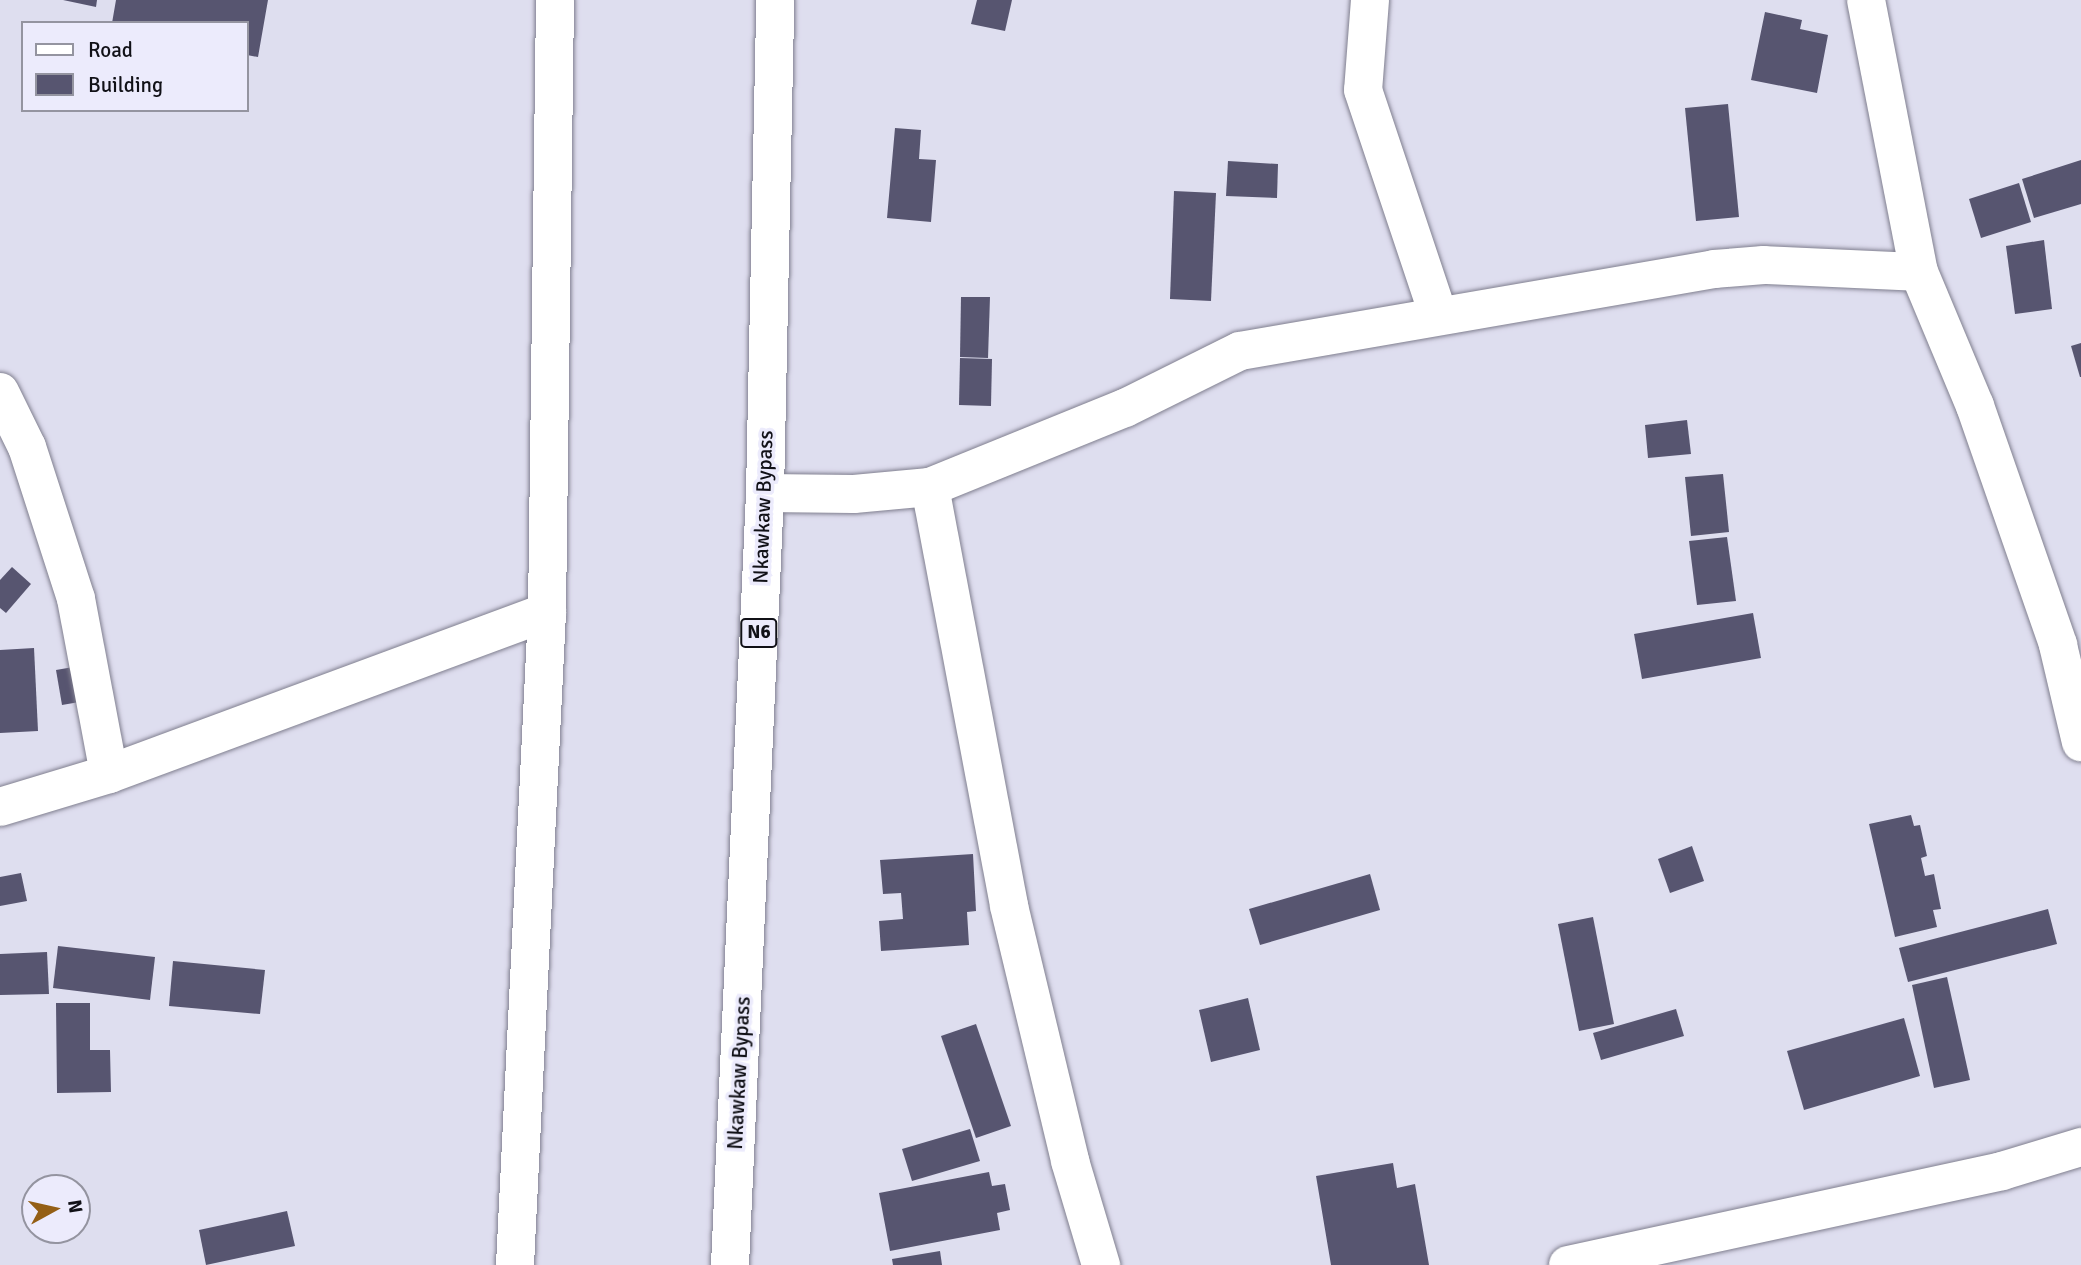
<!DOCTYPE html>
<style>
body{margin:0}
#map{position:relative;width:2081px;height:1265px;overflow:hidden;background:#dedeef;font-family:Signika,sans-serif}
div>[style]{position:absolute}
.building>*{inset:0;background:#575570}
.roads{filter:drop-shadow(0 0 2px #807f8f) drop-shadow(0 0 2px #807f8f)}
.minor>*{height:38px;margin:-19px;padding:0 19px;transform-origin:19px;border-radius:19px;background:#fff}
.highway>*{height:38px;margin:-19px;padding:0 19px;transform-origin:19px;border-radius:19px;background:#fff}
span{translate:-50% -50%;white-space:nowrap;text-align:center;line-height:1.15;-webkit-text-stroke:7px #ecebfc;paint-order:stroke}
.shield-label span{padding:2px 5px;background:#ecebfc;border:2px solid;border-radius:5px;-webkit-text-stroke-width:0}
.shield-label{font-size:19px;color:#111117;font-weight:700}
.street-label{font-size:21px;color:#111117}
.legend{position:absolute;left:21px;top:21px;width:228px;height:91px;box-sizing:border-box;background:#ecebfc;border:2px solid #9494a0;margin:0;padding:9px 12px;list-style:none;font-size:21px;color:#111117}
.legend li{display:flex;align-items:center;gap:14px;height:35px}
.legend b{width:35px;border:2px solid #9494a0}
.north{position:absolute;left:21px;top:1174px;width:70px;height:70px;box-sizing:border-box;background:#ecebfc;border:2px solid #9494a0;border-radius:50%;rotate:82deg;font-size:19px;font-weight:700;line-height:28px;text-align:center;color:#111117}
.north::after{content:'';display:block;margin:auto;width:24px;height:32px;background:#945f15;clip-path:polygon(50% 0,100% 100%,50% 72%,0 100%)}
</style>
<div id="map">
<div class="building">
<div style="clip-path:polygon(63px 0,97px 0,96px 7px)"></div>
<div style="clip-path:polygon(116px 0,268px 0,258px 57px,247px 55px,247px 23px,112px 23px)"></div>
<div style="clip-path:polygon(977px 0,1012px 0,1005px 31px,971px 24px)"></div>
<div style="clip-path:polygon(1765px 12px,1802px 20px,1800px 29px,1828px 35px,1817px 93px,1751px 80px)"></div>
<div style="clip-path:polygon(1728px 104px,1739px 217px,1696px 221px,1685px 108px)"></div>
<div style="clip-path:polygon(895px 128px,921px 130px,919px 159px,936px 160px,931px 222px,887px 218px)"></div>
<div style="clip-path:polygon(2081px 160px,2081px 204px,2034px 218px,2022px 179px)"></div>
<div style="clip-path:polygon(1228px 161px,1278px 164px,1277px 198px,1226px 196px)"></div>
<div style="clip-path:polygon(2019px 183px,2031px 222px,1981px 238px,1969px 199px)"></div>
<div style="clip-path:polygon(1174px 191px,1216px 193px,1211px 301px,1170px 299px)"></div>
<div style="clip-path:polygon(2044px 240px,2052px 309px,2015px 314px,2006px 246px)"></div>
<div style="clip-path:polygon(961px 297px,990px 297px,988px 358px,960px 357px)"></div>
<div style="clip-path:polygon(2081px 343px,2081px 377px,2080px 377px,2071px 346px)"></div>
<div style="clip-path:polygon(960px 358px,992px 359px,991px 406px,959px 405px)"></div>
<div style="clip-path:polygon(1687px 420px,1691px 454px,1648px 458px,1645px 425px)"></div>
<div style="clip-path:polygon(1723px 474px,1729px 532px,1691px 536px,1685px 477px)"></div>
<div style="clip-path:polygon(1727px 537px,1736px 601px,1697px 605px,1689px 541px)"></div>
<div style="clip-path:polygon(12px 567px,31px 584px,6px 613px,0 608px,0 580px)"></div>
<div style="clip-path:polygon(1753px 613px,1761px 658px,1642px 679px,1634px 634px)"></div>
<div style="clip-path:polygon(34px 648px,38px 731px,0 733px,0 650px)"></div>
<div style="clip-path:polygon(79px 666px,85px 701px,62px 705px,56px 670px)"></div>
<div style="clip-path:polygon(1911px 815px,1914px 826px,1920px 825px,1927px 856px,1921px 858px,1925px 876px,1934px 874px,1941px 909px,1933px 910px,1937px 927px,1895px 937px,1869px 824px)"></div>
<div style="clip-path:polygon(1692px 846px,1704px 881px,1670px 893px,1658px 859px)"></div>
<div style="clip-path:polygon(973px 854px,976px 911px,967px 912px,969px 945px,881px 951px,879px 921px,903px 919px,901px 893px,883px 894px,880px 860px)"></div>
<div style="clip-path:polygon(21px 873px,27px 901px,0 906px,0 877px)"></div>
<div style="clip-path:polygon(1370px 874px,1380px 910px,1260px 945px,1249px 909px)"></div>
<div style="clip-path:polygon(2048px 909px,2057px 944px,1908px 982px,1899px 948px)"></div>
<div style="clip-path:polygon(1593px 917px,1614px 1024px,1579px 1031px,1558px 924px)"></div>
<div style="clip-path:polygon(58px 946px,155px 957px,150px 1000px,53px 988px)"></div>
<div style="clip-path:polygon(47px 952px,49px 994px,0 995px,0 954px)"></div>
<div style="clip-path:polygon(173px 961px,265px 970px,260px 1014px,169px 1006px)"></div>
<div style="clip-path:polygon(1947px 977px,1970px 1080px,1934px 1088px,1912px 985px)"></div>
<div style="clip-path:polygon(1248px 998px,1260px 1050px,1211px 1062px,1199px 1010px)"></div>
<div style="clip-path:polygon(56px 1003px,90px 1003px,90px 1050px,110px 1050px,111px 1092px,57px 1093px)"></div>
<div style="clip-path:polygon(1676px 1009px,1684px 1036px,1601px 1060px,1593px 1033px)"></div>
<div style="clip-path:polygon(1904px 1018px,1920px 1076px,1804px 1110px,1787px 1051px)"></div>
<div style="clip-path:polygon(976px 1024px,1011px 1126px,976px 1138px,941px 1036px)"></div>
<div style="clip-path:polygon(970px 1129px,980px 1161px,912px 1181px,902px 1149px)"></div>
<div style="clip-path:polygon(1393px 1163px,1397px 1188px,1415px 1184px,1429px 1265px,1331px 1265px,1316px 1176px)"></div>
<div style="clip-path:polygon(989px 1172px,992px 1186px,1005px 1184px,1010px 1210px,997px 1213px,1000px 1230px,890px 1251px,879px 1193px)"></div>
<div style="clip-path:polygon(287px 1211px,295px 1246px,206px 1265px,199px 1230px)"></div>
<div style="clip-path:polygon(940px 1251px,942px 1265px,893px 1265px,892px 1259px)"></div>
</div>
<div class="roads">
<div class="minor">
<div style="left:1370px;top:0;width:90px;rotate:94.4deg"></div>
<div style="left:1363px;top:90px;width:236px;rotate:71.5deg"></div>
<div style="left:1866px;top:0;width:277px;rotate:79deg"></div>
<div style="left:0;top:392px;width:61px;rotate:63.9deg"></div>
<div style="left:27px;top:447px;width:160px;rotate:72.1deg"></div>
<div style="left:76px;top:599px;width:178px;rotate:79.3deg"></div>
<div style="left:930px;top:487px;width:426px;rotate:79.3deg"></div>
<div style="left:1009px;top:906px;width:262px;rotate:76.5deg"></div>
<div style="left:1070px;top:1161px;width:109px;rotate:73.4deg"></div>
<div style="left:765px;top:493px;width:89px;rotate:0.6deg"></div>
<div style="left:854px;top:494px;width:76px;rotate:-5.3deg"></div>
<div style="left:930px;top:487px;width:210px;rotate:-22.1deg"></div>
<div style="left:1125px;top:408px;width:128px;rotate:-26.4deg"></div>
<div style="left:1240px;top:351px;width:481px;rotate:-9.8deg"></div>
<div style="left:1714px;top:269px;width:50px;rotate:-4.6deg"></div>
<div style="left:1764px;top:265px;width:155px;rotate:2.6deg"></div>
<div style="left:1919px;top:272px;width:145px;rotate:67.3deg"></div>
<div style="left:1975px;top:406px;width:253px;rotate:70.8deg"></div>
<div style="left:2058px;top:645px;width:100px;rotate:76.7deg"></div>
<div style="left:0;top:807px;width:114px;rotate:-16.8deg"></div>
<div style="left:109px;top:774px;width:467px;rotate:-20.3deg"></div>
<div style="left:1568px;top:1265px;width:444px;rotate:-12.2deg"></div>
<div style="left:2002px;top:1171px;width:83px;rotate:-16.9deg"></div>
</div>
<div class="highway">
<div style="left:515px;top:1265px;width:654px;rotate:-87.19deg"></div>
<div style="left:547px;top:612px;width:612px;rotate:-89.25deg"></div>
<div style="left:730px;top:1265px;width:773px;rotate:-87.4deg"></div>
<div style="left:765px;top:493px;width:493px;rotate:-88.8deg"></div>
</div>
</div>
<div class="shield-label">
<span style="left:759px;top:633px">N6</span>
</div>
<div class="street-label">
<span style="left:763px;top:507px;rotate:-88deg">Nkawkaw Bypass</span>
<span style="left:739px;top:1073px;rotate:-87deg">Nkawkaw Bypass</span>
</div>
<ul class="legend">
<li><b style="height:9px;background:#fff"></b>Road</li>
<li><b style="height:19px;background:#575570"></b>Building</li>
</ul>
<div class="north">N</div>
</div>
